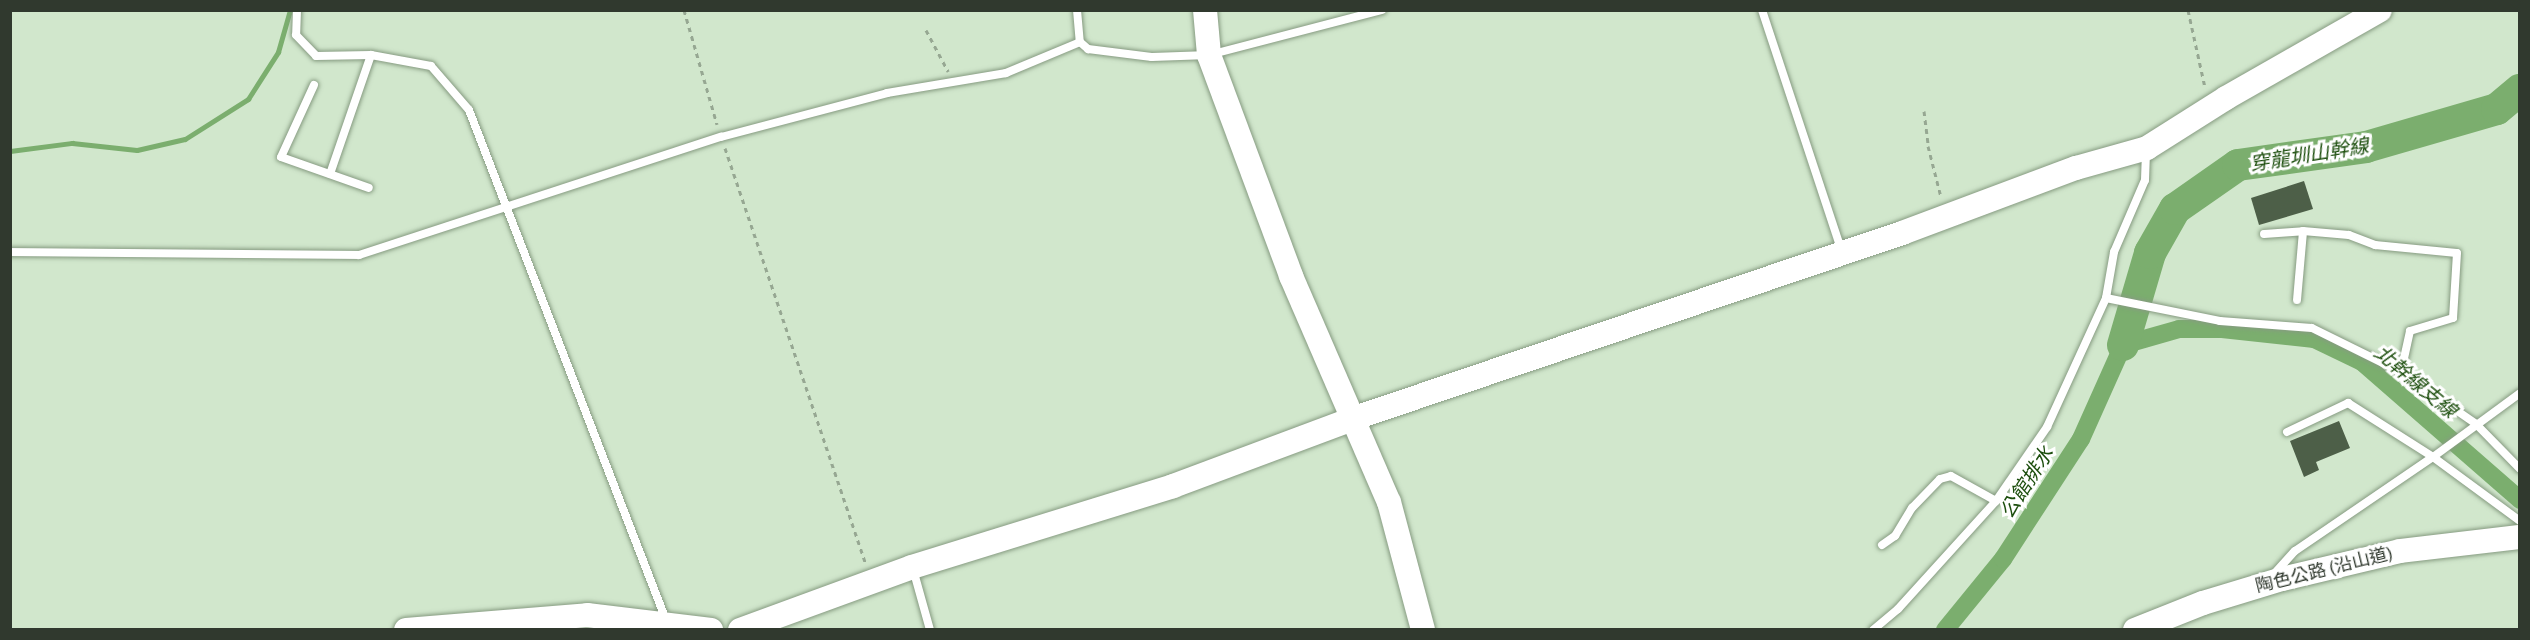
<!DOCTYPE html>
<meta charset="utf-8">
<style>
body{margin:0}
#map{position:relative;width:2530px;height:640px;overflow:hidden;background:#d1e7cc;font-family:"Archivo Narrow","Noto Sans TC",sans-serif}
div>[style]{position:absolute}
.stream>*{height:5px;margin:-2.5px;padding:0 2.5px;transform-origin:2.5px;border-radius:2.5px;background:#7bae6e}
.canal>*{height:18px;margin:-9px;padding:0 9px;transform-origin:9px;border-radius:9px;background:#7bae6e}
.river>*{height:32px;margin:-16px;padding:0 16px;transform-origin:16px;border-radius:16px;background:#7bae6e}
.building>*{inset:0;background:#4d5f48}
.path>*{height:3px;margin-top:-1.5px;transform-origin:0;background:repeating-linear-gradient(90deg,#96a792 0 4.5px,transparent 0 9px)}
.roads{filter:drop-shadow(0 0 2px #869b81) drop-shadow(0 0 2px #869b81)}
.lane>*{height:8px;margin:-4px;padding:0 4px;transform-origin:4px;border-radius:4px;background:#fff}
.secondary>*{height:24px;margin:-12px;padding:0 12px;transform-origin:12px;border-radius:12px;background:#fff}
span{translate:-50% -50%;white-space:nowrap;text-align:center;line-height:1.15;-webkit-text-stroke:6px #fff;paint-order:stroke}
.street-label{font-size:18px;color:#30392e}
.water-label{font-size:20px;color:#1c4e0d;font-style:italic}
.frame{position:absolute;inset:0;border:12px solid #30392e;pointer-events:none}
</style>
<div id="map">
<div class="stream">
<div style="left:10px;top:151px;width:63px;rotate:-7.4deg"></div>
<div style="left:72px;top:143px;width:65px;rotate:6.1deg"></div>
<div style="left:137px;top:150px;width:49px;rotate:-12.9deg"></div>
<div style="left:185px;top:139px;width:75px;rotate:-32.4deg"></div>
<div style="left:248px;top:99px;width:56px;rotate:-57.4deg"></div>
<div style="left:278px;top:52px;width:44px;rotate:-74.1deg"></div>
</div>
<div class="canal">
<div style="left:1945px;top:630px;width:92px;rotate:-50.8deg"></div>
<div style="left:2003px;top:559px;width:143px;rotate:-57deg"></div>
<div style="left:2081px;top:439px;width:103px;rotate:-65.9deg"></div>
<div style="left:2123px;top:345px;width:58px;rotate:-15.9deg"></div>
<div style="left:2179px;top:329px;width:43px"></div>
<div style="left:2222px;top:329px;width:93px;rotate:6.2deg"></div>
<div style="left:2314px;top:339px;width:53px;rotate:25.6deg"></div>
<div style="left:2362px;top:362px;width:210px;rotate:41.1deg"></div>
</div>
<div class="river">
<div style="left:2123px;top:345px;width:96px;rotate:-73.6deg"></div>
<div style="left:2150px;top:253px;width:51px;rotate:-60.4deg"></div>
<div style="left:2175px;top:209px;width:77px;rotate:-34.9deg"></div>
<div style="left:2238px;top:165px;width:129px;rotate:-8deg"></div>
<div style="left:2366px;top:147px;width:136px;rotate:-16.2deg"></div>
<div style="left:2497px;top:109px;width:30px;rotate:-40deg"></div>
</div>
<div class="building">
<div style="clip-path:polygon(2304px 181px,2313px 209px,2259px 225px,2251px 198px)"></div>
<div style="clip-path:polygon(2339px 421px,2350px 448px,2316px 462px,2319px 470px,2304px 477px,2290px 441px)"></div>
</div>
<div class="path">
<div style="left:684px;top:10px;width:119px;rotate:73.9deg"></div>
<div style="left:2188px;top:10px;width:79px;rotate:77.6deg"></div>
<div style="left:926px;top:30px;width:47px;rotate:61.8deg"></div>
<div style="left:1924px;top:111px;width:35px;rotate:83deg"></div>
<div style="left:1928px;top:146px;width:53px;rotate:75.7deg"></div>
<div style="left:725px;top:148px;width:437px;rotate:71.3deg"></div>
</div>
<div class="roads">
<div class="lane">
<div style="left:297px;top:10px;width:25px;rotate:92deg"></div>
<div style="left:296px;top:35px;width:29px;rotate:46deg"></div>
<div style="left:316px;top:56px;width:55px;rotate:-1deg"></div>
<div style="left:371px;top:55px;width:61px;rotate:10.4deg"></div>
<div style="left:431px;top:66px;width:58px;rotate:49.2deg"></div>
<div style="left:469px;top:110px;width:547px;rotate:68.88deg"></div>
<div style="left:1077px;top:10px;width:32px;rotate:85deg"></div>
<div style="left:1080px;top:42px;width:11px;rotate:41deg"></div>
<div style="left:1088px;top:49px;width:64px;rotate:7.1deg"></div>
<div style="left:1152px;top:57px;width:57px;rotate:-2deg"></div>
<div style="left:1209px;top:55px;width:179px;rotate:-14.6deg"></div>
<div style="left:1762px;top:10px;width:255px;rotate:71.7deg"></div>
<div style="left:314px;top:85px;width:79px;rotate:114.6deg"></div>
<div style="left:281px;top:157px;width:93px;rotate:19.4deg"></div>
<div style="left:330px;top:174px;width:126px;rotate:-71deg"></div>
<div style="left:2264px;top:234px;width:39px;rotate:-4deg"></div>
<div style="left:2303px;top:231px;width:46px;rotate:5deg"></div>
<div style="left:2349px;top:235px;width:28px;rotate:21deg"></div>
<div style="left:2375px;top:245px;width:82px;rotate:5.6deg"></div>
<div style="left:2457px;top:253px;width:65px;rotate:93.5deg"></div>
<div style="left:2453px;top:318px;width:45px;rotate:163.2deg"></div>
<div style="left:2410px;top:331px;width:42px;rotate:102.4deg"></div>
<div style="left:10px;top:252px;width:349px;rotate:0.5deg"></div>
<div style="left:359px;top:255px;width:381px;rotate:-18.1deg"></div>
<div style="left:721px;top:137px;width:172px;rotate:-14.8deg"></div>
<div style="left:887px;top:93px;width:121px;rotate:-9.5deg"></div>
<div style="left:1006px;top:73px;width:80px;rotate:-22.7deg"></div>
<div style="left:2106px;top:298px;width:116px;rotate:11.4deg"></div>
<div style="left:2220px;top:321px;width:92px;rotate:4.4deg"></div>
<div style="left:2312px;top:328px;width:99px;rotate:26.3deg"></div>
<div style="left:2401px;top:372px;width:91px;rotate:34.7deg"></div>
<div style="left:2476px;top:424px;width:63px;rotate:45.6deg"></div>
<div style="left:2297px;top:300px;width:69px;rotate:-85deg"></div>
<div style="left:2287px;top:432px;width:68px;rotate:-25.4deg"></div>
<div style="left:2348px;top:403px;width:101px;rotate:32.4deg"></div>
<div style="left:2433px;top:457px;width:108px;rotate:36.3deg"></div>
<div style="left:1882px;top:545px;width:16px;rotate:-35deg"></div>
<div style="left:1895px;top:536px;width:33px;rotate:-59deg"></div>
<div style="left:1912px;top:508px;width:40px;rotate:-46deg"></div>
<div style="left:1940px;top:479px;width:11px;rotate:-15deg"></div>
<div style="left:1951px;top:476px;width:51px;rotate:29.1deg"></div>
<div style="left:913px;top:569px;width:63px;rotate:74.4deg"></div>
<div style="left:2274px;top:574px;width:31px;rotate:-48deg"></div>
<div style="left:2295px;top:551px;width:167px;rotate:-34.3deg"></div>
<div style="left:2433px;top:457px;width:108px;rotate:-36.3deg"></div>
<div style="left:1873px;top:630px;width:33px;rotate:-40deg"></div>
<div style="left:1898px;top:609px;width:146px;rotate:-47.8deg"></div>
<div style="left:1996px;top:501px;width:90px;rotate:-55.4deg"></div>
<div style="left:2047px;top:427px;width:142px;rotate:-65.4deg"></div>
<div style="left:2106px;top:298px;width:47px;rotate:-80.1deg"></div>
<div style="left:2114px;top:252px;width:78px;rotate:-66.7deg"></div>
<div style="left:2145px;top:180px;width:29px;rotate:-88deg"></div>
</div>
<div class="secondary">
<div style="left:1205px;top:10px;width:45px;rotate:84.9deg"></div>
<div style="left:1209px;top:55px;width:236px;rotate:69.6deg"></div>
<div style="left:1291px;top:276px;width:246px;rotate:66.6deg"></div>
<div style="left:1389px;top:502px;width:132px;rotate:75.1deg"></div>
<div style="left:406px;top:630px;width:182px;rotate:-4.7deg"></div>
<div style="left:587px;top:615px;width:125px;rotate:6.9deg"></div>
<div style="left:740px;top:630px;width:183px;rotate:-20.1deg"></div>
<div style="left:912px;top:567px;width:273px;rotate:-17.2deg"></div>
<div style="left:1173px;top:486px;width:191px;rotate:-20.5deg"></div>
<div style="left:1352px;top:419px;width:581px;rotate:-18.68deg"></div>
<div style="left:1902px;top:233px;width:186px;rotate:-20.5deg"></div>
<div style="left:2076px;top:168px;width:74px;rotate:-15.7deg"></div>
<div style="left:2147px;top:148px;width:93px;rotate:-32.3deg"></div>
<div style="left:2226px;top:98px;width:177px;rotate:-29.7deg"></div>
<div style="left:2135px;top:630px;width:73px;rotate:-21.7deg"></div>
<div style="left:2203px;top:603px;width:83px;rotate:-16.9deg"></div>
<div style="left:2282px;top:579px;width:121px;rotate:-13.3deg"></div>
<div style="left:2400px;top:551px;width:121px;rotate:-6.7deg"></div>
</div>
</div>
<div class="street-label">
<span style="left:2324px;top:570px;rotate:-14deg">陶色公路 (沿山道)</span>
</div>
<div class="water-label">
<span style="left:2309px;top:154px;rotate:-9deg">穿龍圳山幹線</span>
<span style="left:2416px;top:381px;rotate:40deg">北幹線支線</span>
<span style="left:2026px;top:482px;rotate:-57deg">公館排水</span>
</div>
<div class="frame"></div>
</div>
